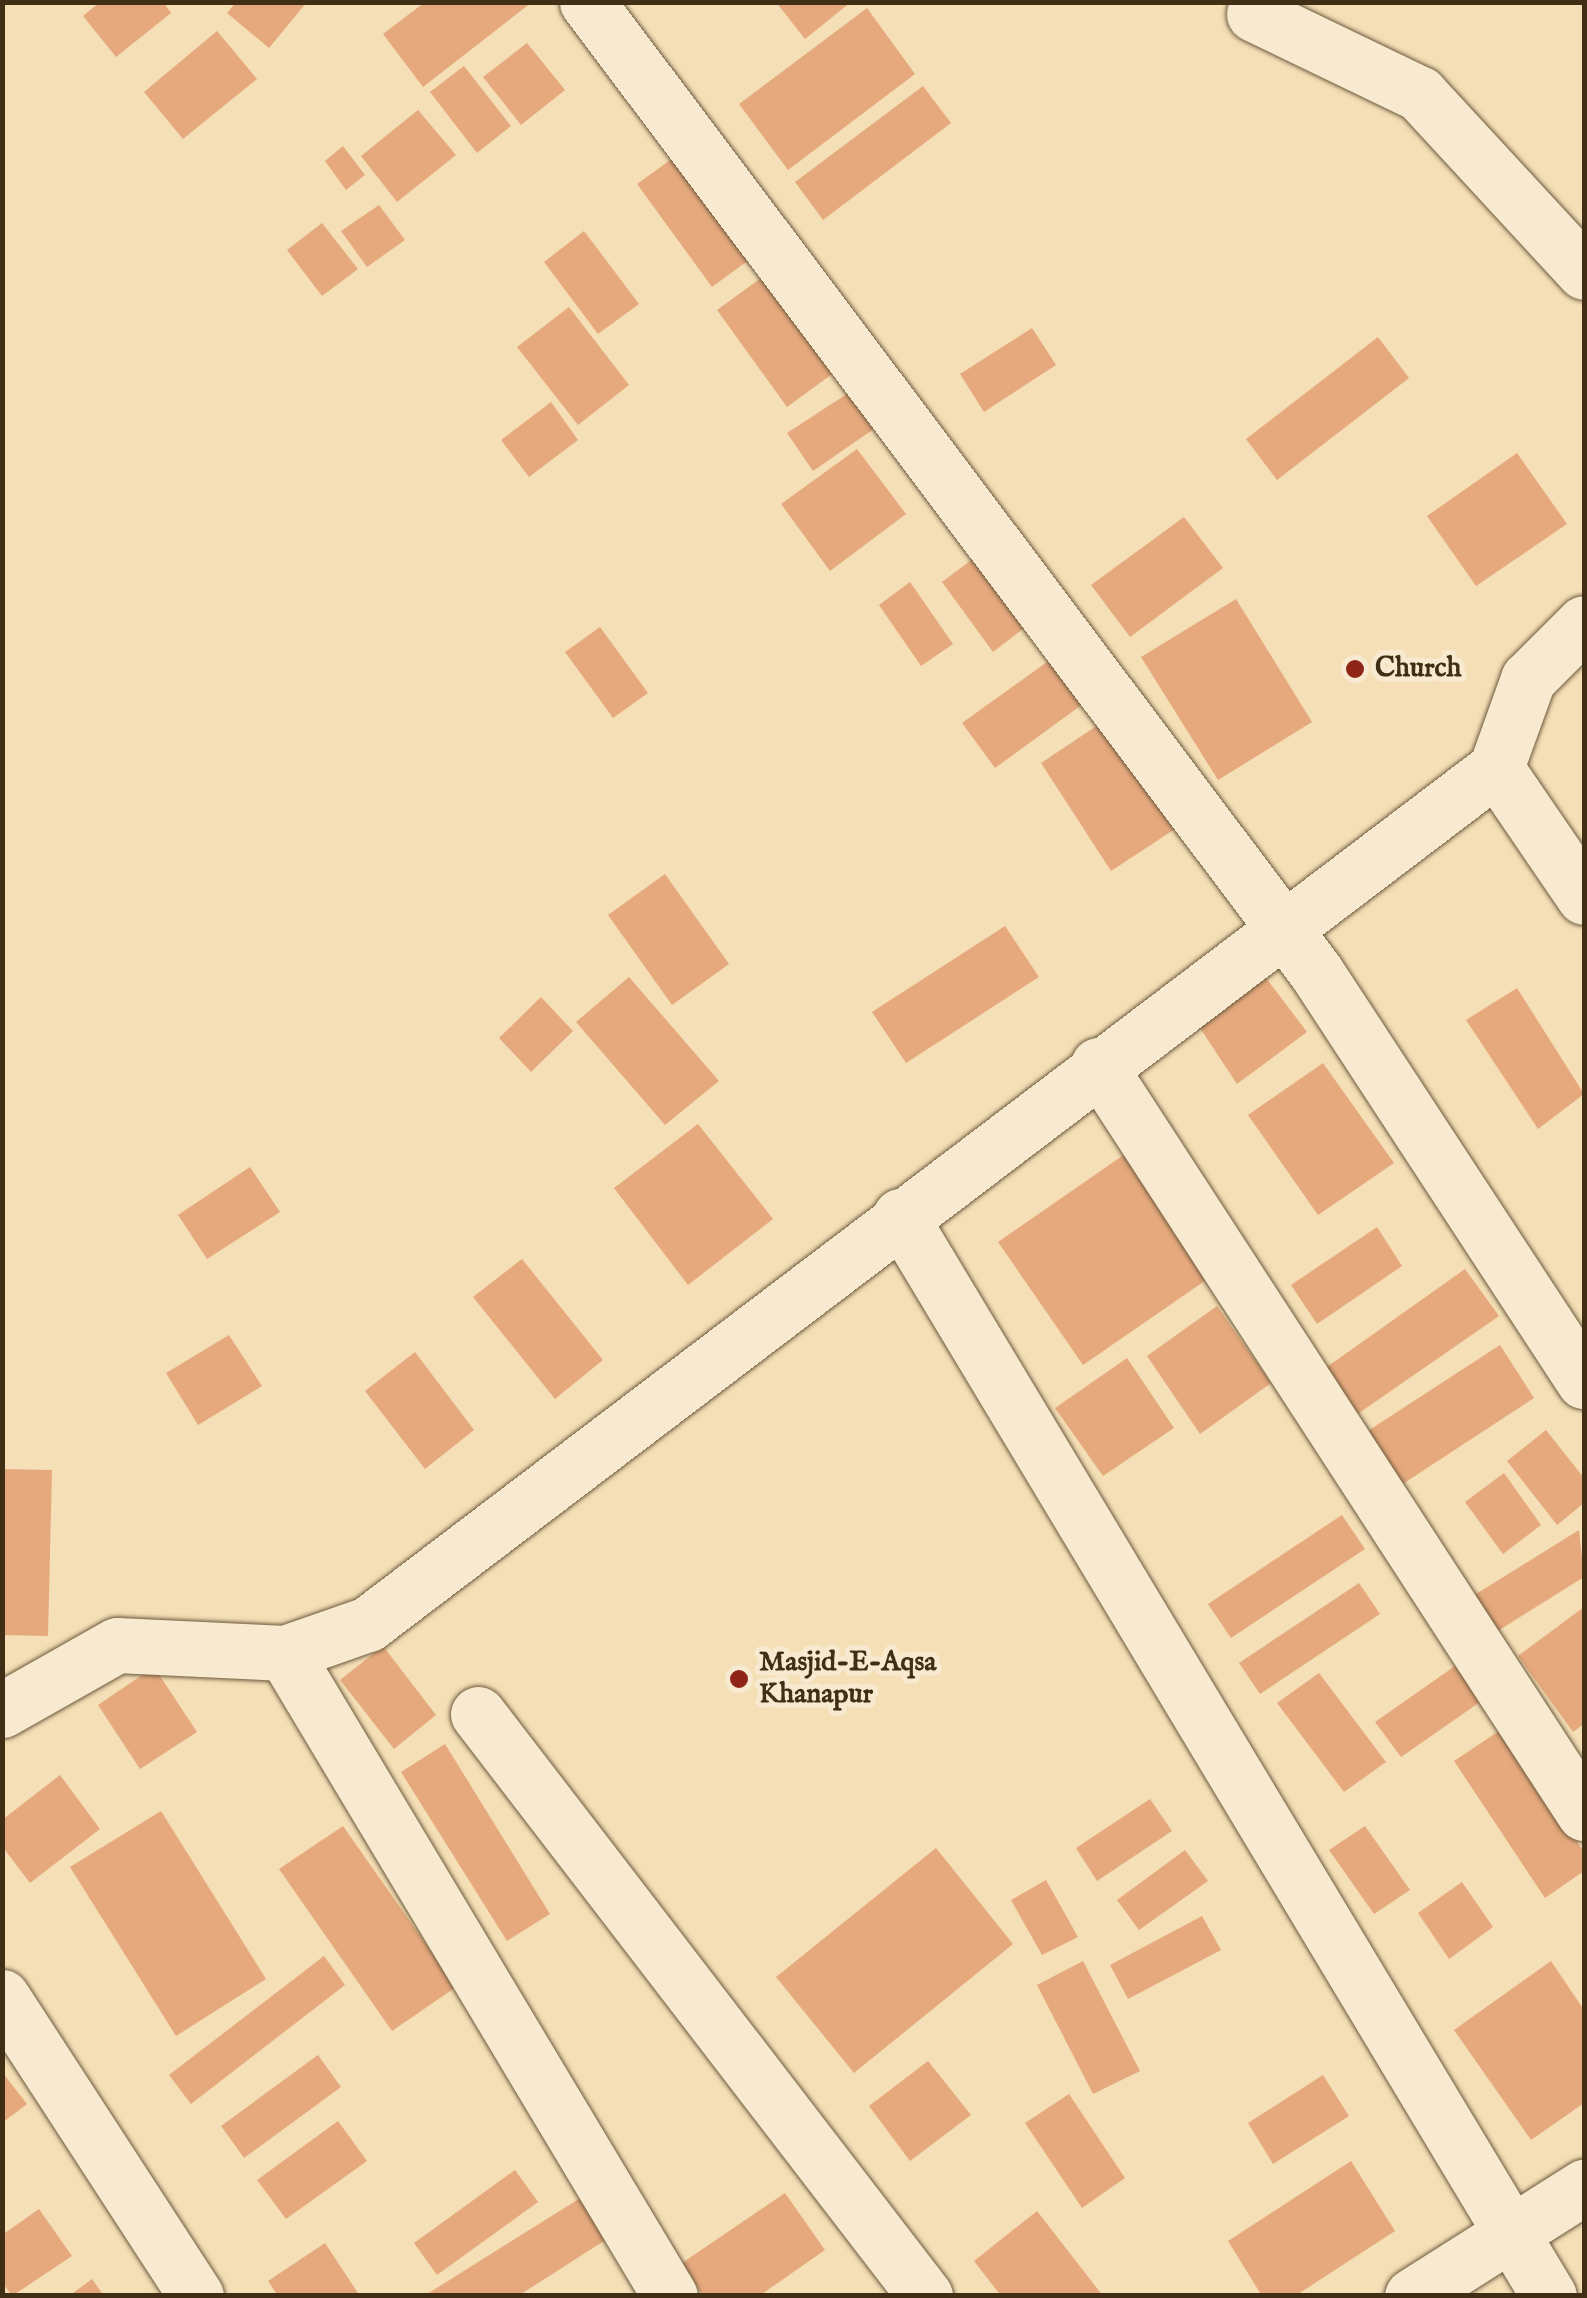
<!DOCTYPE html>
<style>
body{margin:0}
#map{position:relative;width:1587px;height:2298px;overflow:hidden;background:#f4dfb6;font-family:"IM FELL English",serif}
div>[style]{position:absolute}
.building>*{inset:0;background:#e6a97d}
.roads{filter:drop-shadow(0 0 2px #6d5a3d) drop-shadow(0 0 2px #6d5a3d)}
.minor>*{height:55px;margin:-27.5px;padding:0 27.5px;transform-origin:27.5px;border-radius:27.5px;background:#f8ead0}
.dots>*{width:28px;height:28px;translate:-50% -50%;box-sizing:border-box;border:5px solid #f8ead0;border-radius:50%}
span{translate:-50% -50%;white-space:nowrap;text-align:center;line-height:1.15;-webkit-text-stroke:10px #f8ead0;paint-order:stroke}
.poi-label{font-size:28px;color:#402e15;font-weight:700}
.left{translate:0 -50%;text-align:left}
.frame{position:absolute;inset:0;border:5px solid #402e15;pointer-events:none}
</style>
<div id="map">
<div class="building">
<div style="clip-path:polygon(100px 2px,163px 2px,171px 13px,116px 57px,83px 16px)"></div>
<div style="clip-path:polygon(236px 2px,307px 2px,269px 48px,227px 13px)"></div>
<div style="clip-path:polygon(425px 2px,532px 2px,423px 87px,383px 34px)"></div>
<div style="clip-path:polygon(776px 2px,851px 2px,805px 39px)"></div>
<div style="clip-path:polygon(867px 8px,915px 74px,788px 170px,739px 104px)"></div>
<div style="clip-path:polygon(217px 31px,257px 79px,183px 139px,144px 92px)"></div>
<div style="clip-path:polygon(527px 43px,565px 90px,521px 125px,483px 77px)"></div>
<div style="clip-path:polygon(464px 66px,511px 126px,477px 153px,430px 92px)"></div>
<div style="clip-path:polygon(923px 86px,951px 123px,823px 220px,795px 182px)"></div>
<div style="clip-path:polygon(418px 110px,456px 155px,397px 202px,361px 156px)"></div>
<div style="clip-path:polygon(343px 146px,365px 175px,346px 190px,325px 161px)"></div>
<div style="clip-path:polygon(687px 148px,761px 251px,712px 287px,637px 184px)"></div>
<div style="clip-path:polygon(379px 205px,405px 240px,367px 267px,341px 231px)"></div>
<div style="clip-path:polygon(322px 223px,358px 269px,322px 296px,287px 250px)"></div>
<div style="clip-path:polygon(584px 231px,639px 304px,598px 334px,544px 262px)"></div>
<div style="clip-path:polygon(780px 264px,850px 361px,787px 407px,717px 310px)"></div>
<div style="clip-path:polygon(569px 307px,629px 385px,578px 425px,517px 347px)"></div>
<div style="clip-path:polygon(1032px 328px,1056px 365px,984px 412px,960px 374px)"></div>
<div style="clip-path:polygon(1378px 337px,1409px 378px,1277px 480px,1246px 439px)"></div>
<div style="clip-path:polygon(856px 388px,881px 424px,813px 471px,787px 433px)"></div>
<div style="clip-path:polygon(551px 402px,578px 440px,529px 477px,501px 440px)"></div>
<div style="clip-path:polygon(857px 449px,906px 514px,830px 571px,781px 504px)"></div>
<div style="clip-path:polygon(1517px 453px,1567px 524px,1476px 586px,1427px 516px)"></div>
<div style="clip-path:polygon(1184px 517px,1223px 568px,1130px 637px,1091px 585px)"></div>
<div style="clip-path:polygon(986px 549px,1037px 618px,993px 652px,942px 582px)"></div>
<div style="clip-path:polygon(910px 582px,953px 644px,921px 666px,879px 605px)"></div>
<div style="clip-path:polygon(1236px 599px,1312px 722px,1218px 780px,1141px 657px)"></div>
<div style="clip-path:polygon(600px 627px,648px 693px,613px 718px,565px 652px)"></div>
<div style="clip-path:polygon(1054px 657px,1087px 701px,995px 768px,962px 723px)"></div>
<div style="clip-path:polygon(1104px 721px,1175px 829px,1111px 871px,1041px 763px)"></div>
<div style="clip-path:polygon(665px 874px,729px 964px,672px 1005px,608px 915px)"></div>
<div style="clip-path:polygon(1005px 926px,1039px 977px,906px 1063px,872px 1012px)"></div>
<div style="clip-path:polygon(629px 977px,719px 1081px,665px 1125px,576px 1022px)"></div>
<div style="clip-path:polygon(1266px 978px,1307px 1032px,1237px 1084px,1194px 1019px)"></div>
<div style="clip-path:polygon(1517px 988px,1584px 1094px,1538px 1129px,1466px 1020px)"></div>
<div style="clip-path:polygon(541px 997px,573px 1031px,531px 1072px,499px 1038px)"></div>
<div style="clip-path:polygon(1323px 1063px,1394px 1163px,1318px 1215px,1248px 1115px)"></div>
<div style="clip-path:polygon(698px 1124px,773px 1219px,688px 1285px,614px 1188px)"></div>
<div style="clip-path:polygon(1125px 1154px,1209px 1278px,1083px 1365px,998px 1242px)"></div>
<div style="clip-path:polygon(250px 1167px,280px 1212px,207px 1259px,178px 1215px)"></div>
<div style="clip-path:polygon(1377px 1227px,1402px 1266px,1317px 1324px,1291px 1285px)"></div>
<div style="clip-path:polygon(522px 1259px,603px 1360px,555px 1399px,473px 1297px)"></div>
<div style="clip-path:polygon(1465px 1269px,1499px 1316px,1349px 1420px,1317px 1374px)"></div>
<div style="clip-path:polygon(1217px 1306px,1271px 1383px,1200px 1434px,1147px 1356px)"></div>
<div style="clip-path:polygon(229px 1335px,262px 1386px,198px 1425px,166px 1373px)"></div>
<div style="clip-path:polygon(1500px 1345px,1534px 1398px,1392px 1491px,1357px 1438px)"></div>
<div style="clip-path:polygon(415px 1352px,474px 1430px,425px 1469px,365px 1391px)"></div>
<div style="clip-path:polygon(1127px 1358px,1174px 1428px,1103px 1476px,1055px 1408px)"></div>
<div style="clip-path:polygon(1546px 1430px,1584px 1478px,1584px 1503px,1557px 1525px,1507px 1461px)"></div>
<div style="clip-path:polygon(2px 1469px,52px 1470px,48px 1636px,2px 1635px)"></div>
<div style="clip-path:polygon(1504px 1473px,1541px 1525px,1503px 1554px,1465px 1502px)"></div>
<div style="clip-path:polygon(1342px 1515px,1365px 1549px,1231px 1638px,1208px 1604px)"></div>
<div style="clip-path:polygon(1579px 1530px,1584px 1577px,1485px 1639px,1463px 1602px)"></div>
<div style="clip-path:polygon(1359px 1583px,1380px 1614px,1260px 1694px,1239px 1663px)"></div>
<div style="clip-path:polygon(1584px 1607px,1584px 1724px,1573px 1732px,1518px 1656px)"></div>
<div style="clip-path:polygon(383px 1646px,436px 1715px,394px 1749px,340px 1680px)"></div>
<div style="clip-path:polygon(1455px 1666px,1480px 1702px,1401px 1757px,1375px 1722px)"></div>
<div style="clip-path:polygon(154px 1667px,197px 1732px,140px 1769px,98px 1705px)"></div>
<div style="clip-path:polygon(1319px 1673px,1386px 1762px,1344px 1792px,1277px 1703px)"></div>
<div style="clip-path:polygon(1502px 1729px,1584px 1852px,1584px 1871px,1545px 1898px,1454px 1761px)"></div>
<div style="clip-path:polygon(445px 1744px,550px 1914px,507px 1941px,401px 1772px)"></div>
<div style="clip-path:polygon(60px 1775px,100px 1829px,30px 1883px,2px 1846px,2px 1820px)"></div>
<div style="clip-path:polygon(1150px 1799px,1172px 1831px,1097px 1881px,1076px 1848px)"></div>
<div style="clip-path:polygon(161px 1811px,266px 1979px,176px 2036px,70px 1867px)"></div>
<div style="clip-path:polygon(343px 1826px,456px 1987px,392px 2031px,279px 1869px)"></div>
<div style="clip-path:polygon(1365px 1826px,1410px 1890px,1374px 1914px,1329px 1850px)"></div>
<div style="clip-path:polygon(936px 1848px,1013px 1944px,854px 2073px,776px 1977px)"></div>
<div style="clip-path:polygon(1185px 1850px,1208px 1881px,1139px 1930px,1117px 1900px)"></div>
<div style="clip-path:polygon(1046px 1880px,1078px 1937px,1042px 1955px,1011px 1900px)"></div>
<div style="clip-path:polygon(1462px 1882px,1493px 1927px,1449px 1959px,1418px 1913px)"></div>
<div style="clip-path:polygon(1202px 1916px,1221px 1950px,1128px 1999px,1110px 1965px)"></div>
<div style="clip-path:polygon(324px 1956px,345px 1985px,191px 2104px,169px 2075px)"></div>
<div style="clip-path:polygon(1083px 1961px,1140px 2071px,1093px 2094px,1037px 1985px)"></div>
<div style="clip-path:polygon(1551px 1961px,1584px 2010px,1584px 2103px,1531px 2140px,1454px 2030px)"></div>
<div style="clip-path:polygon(318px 2055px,341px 2087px,244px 2158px,221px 2126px)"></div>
<div style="clip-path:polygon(928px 2061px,971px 2115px,910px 2161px,869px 2106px)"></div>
<div style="clip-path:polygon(2px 2072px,27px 2104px,2px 2123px)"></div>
<div style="clip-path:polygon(1323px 2075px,1349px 2116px,1273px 2164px,1248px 2123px)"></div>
<div style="clip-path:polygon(1069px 2094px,1125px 2178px,1082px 2208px,1025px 2123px)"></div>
<div style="clip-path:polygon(338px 2121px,367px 2161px,286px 2219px,257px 2180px)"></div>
<div style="clip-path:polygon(1351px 2161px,1395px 2231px,1295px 2296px,1262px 2296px,1228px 2241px)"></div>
<div style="clip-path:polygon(515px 2170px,538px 2202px,437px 2275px,414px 2243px)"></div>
<div style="clip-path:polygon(785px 2193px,825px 2250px,759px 2296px,703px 2296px,682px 2263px)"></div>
<div style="clip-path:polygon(582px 2197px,607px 2239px,518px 2296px,424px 2296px)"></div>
<div style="clip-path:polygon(39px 2209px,72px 2256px,12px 2296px,2px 2282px,2px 2235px)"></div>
<div style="clip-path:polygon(1037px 2211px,1103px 2296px,1001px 2296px,974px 2261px)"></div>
<div style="clip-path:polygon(325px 2243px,360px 2296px,278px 2296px,268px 2281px)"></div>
<div style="clip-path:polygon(92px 2279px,104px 2296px,69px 2296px)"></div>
</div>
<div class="roads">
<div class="minor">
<div style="left:587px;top:2px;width:1213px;rotate:53.07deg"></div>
<div style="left:1316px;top:972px;width:489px;rotate:56.8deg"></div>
<div style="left:1254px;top:14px;width:184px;rotate:25.7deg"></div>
<div style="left:1420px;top:94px;width:242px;rotate:47.3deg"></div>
<div style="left:1496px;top:768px;width:156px;rotate:55.7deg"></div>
<div style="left:1098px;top:1065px;width:892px;rotate:56.99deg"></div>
<div style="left:900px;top:1216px;width:1260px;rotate:59deg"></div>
<div style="left:285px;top:1653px;width:749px;rotate:59.09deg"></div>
<div style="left:2px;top:1710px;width:132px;rotate:-29.5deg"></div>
<div style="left:117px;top:1645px;width:168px;rotate:2.7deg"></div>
<div style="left:285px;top:1653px;width:88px;rotate:-19.3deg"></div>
<div style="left:368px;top:1624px;width:1416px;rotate:-37.19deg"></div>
<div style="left:1496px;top:768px;width:95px;rotate:-70.2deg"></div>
<div style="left:1528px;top:679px;width:79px;rotate:-45deg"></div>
<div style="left:478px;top:1714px;width:734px;rotate:52.47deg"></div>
<div style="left:2px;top:1997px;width:356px;rotate:57deg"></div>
<div style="left:1412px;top:2296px;width:204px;rotate:-32.4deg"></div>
</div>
</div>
<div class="dots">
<div style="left:1355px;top:669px;background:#8f2418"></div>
<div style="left:739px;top:1679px;background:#8f2418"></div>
</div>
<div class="poi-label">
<span class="left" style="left:1375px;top:669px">Church</span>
<span class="left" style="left:759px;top:1679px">Masjid-E-Aqsa<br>Khanapur</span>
</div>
<div class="frame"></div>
</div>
